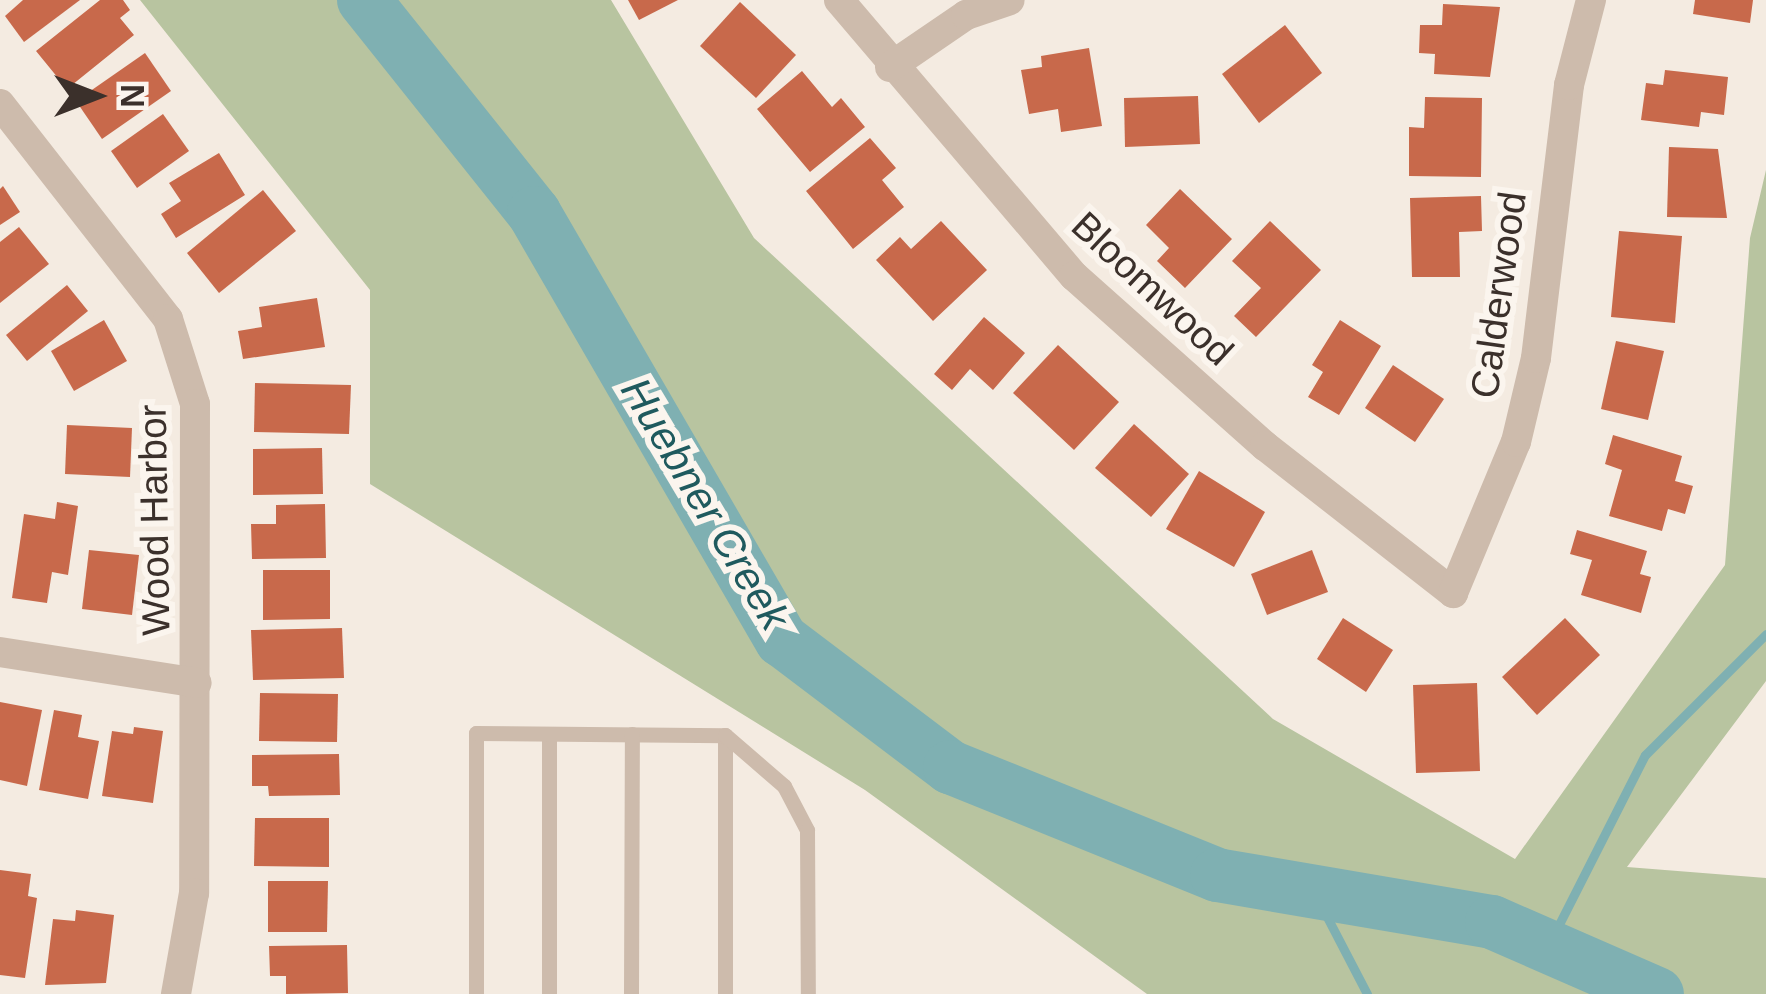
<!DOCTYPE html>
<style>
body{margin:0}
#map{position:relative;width:1766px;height:994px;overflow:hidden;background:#f4ebe1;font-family:Helvetica,sans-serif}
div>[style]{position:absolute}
.green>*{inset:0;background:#b8c4a0}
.stream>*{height:9px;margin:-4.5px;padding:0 4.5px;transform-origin:4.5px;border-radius:4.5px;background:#7fb0b2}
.river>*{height:54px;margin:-27px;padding:0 27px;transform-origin:27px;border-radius:27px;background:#7fb0b2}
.building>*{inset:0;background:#c8694b}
.service>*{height:15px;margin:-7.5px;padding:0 7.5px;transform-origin:7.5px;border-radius:7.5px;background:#cdbbac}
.minor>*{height:30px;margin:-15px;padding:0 15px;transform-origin:15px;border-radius:15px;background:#cdbbac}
span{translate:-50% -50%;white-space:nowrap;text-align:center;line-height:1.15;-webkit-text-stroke:12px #fbf5ee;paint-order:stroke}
.street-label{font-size:39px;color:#3b302b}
.water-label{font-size:42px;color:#1f5a5e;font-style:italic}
.north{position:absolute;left:36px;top:36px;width:120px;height:120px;-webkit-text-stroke:9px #fbf5ee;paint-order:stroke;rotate:90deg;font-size:33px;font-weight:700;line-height:48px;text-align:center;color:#3b302b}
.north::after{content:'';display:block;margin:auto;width:42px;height:54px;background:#3b302b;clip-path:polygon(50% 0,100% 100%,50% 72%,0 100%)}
</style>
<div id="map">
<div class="green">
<div style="clip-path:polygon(140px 0,611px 0,754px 238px,1273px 719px,1515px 859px,1725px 565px,1750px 238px,1766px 170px,1766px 681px,1627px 867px,1766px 878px,1766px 994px,1147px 994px,865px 790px,370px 484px,370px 290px)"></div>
</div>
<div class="stream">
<div style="left:1314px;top:892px;width:115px;rotate:62.5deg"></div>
<div style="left:1548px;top:946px;width:214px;rotate:-63.1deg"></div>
<div style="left:1645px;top:755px;width:171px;rotate:-45deg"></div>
</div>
<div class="river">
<div style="left:364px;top:0;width:273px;rotate:51.4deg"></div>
<div style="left:534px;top:213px;width:494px;rotate:59.9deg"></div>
<div style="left:782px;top:640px;width:211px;rotate:37.1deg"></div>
<div style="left:950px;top:767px;width:288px;rotate:22deg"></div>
<div style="left:1217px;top:875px;width:279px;rotate:9.7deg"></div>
<div style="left:1492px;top:922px;width:180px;rotate:23.6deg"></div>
</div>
<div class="building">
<div style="clip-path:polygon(80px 0,24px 42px,5px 16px,23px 0)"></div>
<div style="clip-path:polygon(100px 0,123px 0,130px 10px,120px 18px,134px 35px,67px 89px,36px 51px)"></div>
<div style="clip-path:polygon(628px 0,678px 0,639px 20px)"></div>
<div style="clip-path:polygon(1695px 0,1753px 0,1750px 23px,1693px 14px)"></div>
<div style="clip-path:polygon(740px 2px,796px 55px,756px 98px,700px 46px)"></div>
<div style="clip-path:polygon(1443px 4px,1500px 7px,1490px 77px,1434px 74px,1435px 54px,1419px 53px,1420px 25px,1442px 25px)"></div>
<div style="clip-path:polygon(1285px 25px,1322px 73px,1259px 123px,1222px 74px)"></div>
<div style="clip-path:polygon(1089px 48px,1102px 126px,1061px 132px,1058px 109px,1029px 114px,1021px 70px,1042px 67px,1041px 56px)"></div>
<div style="clip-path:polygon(145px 53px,171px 91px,102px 139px,76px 101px)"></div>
<div style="clip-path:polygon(1665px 70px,1728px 77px,1724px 115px,1701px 112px,1699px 127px,1641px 120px,1646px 83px,1663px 85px)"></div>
<div style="clip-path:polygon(802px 71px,832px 107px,841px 98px,865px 127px,810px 172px,757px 109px)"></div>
<div style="clip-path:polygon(1198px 96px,1200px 144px,1125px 147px,1124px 98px)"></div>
<div style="clip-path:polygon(1425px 97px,1482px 98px,1481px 177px,1409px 176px,1409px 127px,1424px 128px)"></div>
<div style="clip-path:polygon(163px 114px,189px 151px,137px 188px,111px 151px)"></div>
<div style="clip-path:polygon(870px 138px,896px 168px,882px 180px,904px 207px,853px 249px,806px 191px)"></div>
<div style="clip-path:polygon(1669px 147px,1718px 149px,1727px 218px,1667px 217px)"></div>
<div style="clip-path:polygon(219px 153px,245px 195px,176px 238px,161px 214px,181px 201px,169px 183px)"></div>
<div style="clip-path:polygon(3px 186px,20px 212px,0 225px,0 189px)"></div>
<div style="clip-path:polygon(1180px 189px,1232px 239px,1185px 288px,1157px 261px,1169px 248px,1146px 225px)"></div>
<div style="clip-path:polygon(263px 190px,296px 231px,219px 293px,187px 253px)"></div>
<div style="clip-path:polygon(1481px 196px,1482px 231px,1459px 232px,1460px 277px,1412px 277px,1410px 198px)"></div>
<div style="clip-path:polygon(941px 221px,987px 270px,933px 321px,876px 260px,900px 237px,911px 249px)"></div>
<div style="clip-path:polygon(1270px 221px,1321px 270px,1256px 337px,1234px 316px,1261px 288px,1232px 261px)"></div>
<div style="clip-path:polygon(19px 227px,49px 264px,0 303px,0 242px)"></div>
<div style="clip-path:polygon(1619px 231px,1682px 236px,1675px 323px,1611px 317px)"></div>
<div style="clip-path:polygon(67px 285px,88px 311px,27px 361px,6px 335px)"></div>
<div style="clip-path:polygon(317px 298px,325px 347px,243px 359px,238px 331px,262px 327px,259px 307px)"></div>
<div style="clip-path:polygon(984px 317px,1025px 353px,993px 390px,970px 369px,952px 390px,934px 374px)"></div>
<div style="clip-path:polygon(104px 320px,127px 361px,74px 391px,51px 351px)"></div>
<div style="clip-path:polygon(1340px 320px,1381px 346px,1339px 415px,1308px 397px,1323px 372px,1312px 365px)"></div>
<div style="clip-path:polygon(1616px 341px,1664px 351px,1648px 420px,1601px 409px)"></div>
<div style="clip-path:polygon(1058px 345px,1119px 402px,1074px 450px,1013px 393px)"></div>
<div style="clip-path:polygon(1393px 365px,1444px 399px,1415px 442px,1365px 408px)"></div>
<div style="clip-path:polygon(255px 383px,351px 385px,349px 434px,254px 432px)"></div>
<div style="clip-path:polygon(1134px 424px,1189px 474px,1151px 517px,1095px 468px)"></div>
<div style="clip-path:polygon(67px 425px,132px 428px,130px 477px,65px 474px)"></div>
<div style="clip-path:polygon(1613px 435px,1682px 456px,1675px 481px,1693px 486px,1685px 514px,1668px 509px,1662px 531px,1609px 516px,1622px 470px,1605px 464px)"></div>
<div style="clip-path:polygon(322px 448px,323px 494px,253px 495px,253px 449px)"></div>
<div style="clip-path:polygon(1199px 471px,1265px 512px,1234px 567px,1166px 529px)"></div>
<div style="clip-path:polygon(57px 502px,78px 506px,68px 575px,52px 572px,47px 603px,12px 598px,24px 514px,55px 519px)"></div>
<div style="clip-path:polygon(325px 504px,326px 558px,252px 559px,251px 524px,276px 524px,276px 505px)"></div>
<div style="clip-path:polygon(1577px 530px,1647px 551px,1640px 574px,1651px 577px,1641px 613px,1581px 595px,1592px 560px,1570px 554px)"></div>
<div style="clip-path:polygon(89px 550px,139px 555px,132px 615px,82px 609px)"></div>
<div style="clip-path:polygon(1312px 550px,1328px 592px,1267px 615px,1251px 574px)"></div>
<div style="clip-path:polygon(263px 570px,330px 570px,330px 619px,263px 620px)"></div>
<div style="clip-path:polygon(1343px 618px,1393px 650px,1366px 692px,1317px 659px)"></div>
<div style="clip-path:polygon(1565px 618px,1600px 655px,1537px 715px,1502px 677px)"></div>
<div style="clip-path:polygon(342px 628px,344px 678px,253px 680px,251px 630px)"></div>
<div style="clip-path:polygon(1477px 683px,1480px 771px,1416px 773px,1413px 685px)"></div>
<div style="clip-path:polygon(260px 693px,338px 694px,337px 742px,259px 741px)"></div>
<div style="clip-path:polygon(0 702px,42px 710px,27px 786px,0 780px)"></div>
<div style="clip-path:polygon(54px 710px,82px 715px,78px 737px,99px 741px,88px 799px,39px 790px)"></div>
<div style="clip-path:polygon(134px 727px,163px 731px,153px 803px,102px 796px,112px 731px,133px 734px)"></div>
<div style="clip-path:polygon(339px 754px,340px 795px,269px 796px,268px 786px,252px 786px,252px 755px)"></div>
<div style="clip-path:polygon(255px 818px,329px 818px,329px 867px,254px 866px)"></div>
<div style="clip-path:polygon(0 870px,31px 874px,28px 896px,37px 898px,25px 978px,0 975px)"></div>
<div style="clip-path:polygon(268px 881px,328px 881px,327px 932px,268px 932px)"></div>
<div style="clip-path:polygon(76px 910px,114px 915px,106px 983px,45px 985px,53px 919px,75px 921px)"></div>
<div style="clip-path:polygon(347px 945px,348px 993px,286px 994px,286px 976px,270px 976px,269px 946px)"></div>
</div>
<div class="service">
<div style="left:549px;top:734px;width:260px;rotate:90deg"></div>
<div style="left:725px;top:735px;width:259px;rotate:90deg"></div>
<div style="left:476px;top:994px;width:261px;rotate:-90deg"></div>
<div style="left:476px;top:733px;width:249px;rotate:0.5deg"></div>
<div style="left:725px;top:735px;width:78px;rotate:40.8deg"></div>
<div style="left:784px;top:786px;width:50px;rotate:62.4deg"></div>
<div style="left:807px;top:830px;width:164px;rotate:89.7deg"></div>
<div style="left:631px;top:994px;width:260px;rotate:-89.8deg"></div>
</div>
<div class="minor">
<div style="left:839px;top:0;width:362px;rotate:49.6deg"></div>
<div style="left:1074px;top:276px;width:256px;rotate:41.7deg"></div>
<div style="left:1265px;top:446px;width:239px;rotate:38deg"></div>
<div style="left:1453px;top:593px;width:164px;rotate:-67.4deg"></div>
<div style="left:1516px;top:442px;width:86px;rotate:-76.6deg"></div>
<div style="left:1536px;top:358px;width:275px;rotate:-83.1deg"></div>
<div style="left:1569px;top:85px;width:88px;rotate:-75.5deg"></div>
<div style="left:890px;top:67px;width:92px;rotate:-34.4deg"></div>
<div style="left:966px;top:15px;width:46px;rotate:-18.8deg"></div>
<div style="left:0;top:104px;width:273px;rotate:52deg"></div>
<div style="left:168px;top:319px;width:89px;rotate:72.4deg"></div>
<div style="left:195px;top:404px;width:489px;rotate:90.1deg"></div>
<div style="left:194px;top:893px;width:103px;rotate:100.1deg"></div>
<div style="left:0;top:652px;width:199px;rotate:8.9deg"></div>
</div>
<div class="street-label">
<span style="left:1152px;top:289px;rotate:43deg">Bloomwood</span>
<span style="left:1499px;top:295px;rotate:-82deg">Calderwood</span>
<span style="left:155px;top:520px;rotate:-91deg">Wood Harbor</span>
</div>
<div class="water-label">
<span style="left:705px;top:504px;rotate:59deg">Huebner Creek</span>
</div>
<div class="north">N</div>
</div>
